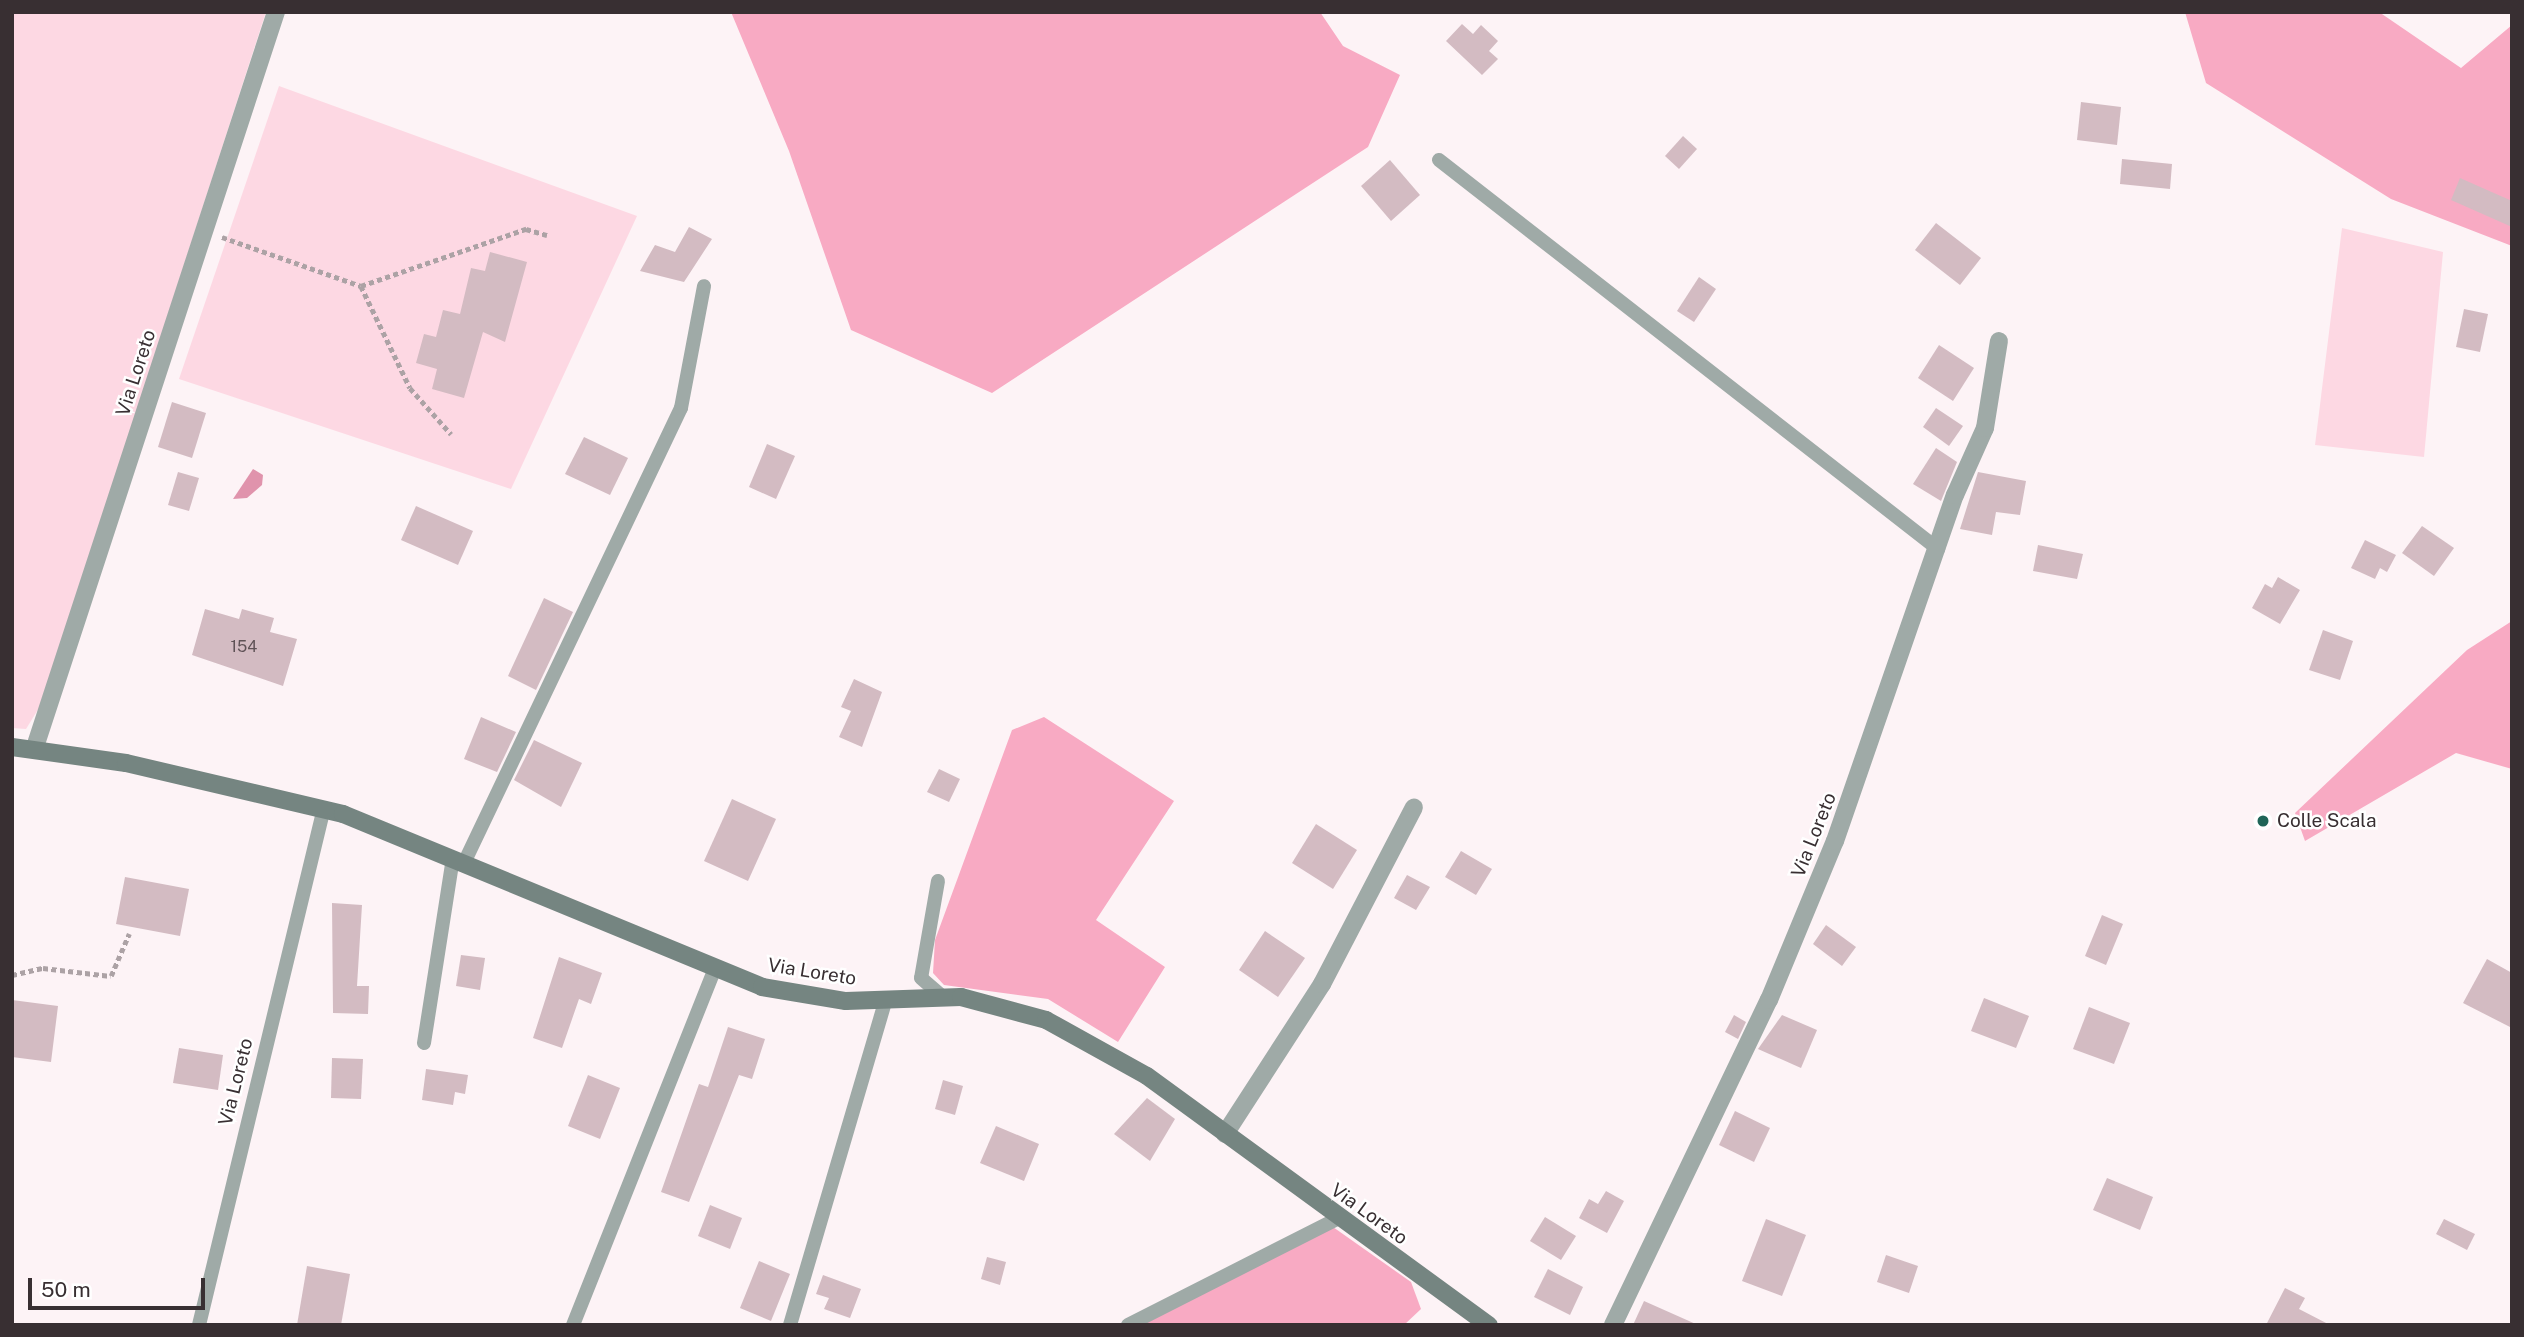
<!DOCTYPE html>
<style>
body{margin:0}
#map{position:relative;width:2524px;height:1337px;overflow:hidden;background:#fdf3f6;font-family:"Public Sans",sans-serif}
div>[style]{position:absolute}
.green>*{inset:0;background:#fdd8e3}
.forest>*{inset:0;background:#f8aac3}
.water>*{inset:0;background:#e093ac}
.building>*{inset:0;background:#d3bbc2}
.path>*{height:4.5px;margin-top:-2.25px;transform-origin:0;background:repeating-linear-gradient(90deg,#aca2a5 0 5px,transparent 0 8.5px)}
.lane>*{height:14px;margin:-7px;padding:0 7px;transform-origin:7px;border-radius:7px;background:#9faaa7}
.street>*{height:18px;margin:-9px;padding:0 9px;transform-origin:9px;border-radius:9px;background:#9faaa7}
.secondary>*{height:18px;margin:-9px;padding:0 9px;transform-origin:9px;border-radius:9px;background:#758581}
.dots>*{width:19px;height:19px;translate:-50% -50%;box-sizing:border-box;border:4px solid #fff;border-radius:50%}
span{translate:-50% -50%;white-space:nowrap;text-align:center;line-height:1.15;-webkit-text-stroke:5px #fff;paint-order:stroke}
.number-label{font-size:16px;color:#5f5256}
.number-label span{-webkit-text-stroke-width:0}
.street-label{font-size:19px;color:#382f32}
.poi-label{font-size:19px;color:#382f32}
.left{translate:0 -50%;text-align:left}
.frame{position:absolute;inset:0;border:14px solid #382f32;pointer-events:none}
.scale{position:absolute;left:28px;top:1278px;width:177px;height:32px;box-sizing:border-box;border:4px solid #382f32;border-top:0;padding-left:9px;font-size:21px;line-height:24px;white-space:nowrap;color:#382f32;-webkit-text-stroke:5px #fff;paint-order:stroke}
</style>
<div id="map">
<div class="green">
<div style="clip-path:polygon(12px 12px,266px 12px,42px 703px,26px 729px,12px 728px)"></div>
<div style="clip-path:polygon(279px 86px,637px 216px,511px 489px,179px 379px)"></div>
<div style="clip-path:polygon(2342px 228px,2443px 252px,2424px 457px,2315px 445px)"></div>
</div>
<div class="forest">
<div style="clip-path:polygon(731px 12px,1320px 12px,1343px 46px,1400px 75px,1368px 147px,992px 393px,851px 330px,789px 151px)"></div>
<div style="clip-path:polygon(2185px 12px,2379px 12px,2461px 68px,2512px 25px,2512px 246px,2391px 199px,2206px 83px)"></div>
<div style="clip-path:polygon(2512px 621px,2512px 769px,2456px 753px,2305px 841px,2295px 813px,2467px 650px)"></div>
<div style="clip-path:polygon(1044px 717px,1174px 801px,1096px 920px,1165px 967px,1118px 1042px,1048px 999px,944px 985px,933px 973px,935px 940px,1012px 730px)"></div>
<div style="clip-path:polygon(1333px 1227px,1411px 1282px,1421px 1309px,1404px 1325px,1136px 1325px)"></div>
</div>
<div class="water">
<div style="clip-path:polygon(253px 469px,263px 475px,262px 485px,247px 498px,233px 499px)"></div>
</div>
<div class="building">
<div style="clip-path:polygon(1462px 24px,1473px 34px,1481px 25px,1498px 41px,1489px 51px,1498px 59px,1482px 75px,1446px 41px)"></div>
<div style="clip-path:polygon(2081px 102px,2121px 107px,2117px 145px,2077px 140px)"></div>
<div style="clip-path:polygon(1683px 136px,1697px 149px,1679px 169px,1665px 156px)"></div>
<div style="clip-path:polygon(2122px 159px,2172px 164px,2170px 189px,2120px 184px)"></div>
<div style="clip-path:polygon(1390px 160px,1420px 195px,1391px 221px,1361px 186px)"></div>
<div style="clip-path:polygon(2460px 178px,2512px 201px,2512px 227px,2451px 200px)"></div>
<div style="clip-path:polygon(1936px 223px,1981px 258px,1960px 285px,1915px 250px)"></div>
<div style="clip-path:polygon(689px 227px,712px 239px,684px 282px,640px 271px,655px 245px,675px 252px)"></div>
<div style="clip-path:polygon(490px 252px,527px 262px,505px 342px,483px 332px,464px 398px,432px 389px,437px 369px,416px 363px,424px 334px,436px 337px,443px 310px,460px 314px,471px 268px,485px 271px)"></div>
<div style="clip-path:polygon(1699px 277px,1716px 289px,1694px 322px,1677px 311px)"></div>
<div style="clip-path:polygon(2464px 309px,2488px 314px,2480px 352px,2456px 347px)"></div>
<div style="clip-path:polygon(1939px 345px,1974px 368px,1953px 401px,1918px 378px)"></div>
<div style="clip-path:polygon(172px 402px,206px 413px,192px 458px,158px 447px)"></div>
<div style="clip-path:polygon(1936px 408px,1963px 426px,1949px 446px,1923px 427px)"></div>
<div style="clip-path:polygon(584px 437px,628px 458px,610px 495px,565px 474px)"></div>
<div style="clip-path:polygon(767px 444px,795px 456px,776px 499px,749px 487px)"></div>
<div style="clip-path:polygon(1936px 448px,1957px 462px,1941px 501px,1913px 484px)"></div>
<div style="clip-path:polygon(178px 472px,199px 478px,189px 511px,168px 505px)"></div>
<div style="clip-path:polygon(1978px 472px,2026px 481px,2020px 515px,1996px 512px,1992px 535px,1960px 529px)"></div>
<div style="clip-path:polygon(416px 506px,473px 531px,458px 565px,401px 540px)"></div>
<div style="clip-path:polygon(2422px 526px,2454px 548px,2434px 576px,2402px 553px)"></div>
<div style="clip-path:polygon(2365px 540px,2396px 555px,2387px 572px,2380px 568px,2375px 579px,2351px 568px)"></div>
<div style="clip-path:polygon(2038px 545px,2083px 554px,2077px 579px,2033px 571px)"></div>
<div style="clip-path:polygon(2278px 577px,2300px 590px,2280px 624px,2252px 608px,2265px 584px,2272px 588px)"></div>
<div style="clip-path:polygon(544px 598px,573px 612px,536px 690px,508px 676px)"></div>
<div style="clip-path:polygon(205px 609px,239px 619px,242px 609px,274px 618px,270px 632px,297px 639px,283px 686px,192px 655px)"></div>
<div style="clip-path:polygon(2323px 630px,2353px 641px,2340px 680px,2309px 670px)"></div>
<div style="clip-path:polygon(854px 679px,882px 692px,862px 747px,839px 737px,851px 711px,841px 707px)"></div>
<div style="clip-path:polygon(481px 717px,516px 732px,497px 772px,464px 759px)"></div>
<div style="clip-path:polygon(534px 740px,582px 763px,561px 807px,514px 780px)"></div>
<div style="clip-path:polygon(939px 769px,960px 779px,949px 802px,927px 792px)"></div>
<div style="clip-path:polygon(732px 799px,776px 819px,748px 881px,704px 861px)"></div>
<div style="clip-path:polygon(1316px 824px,1357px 850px,1333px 889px,1292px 863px)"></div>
<div style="clip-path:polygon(1461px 851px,1492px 869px,1476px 895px,1445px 877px)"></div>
<div style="clip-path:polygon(1407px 875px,1430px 887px,1416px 910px,1394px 898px)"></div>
<div style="clip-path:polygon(125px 877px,189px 889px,180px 936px,116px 924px)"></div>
<div style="clip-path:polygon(332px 903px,362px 905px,357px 986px,369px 986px,368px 1014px,333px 1013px)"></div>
<div style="clip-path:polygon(2102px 915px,2123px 924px,2106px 965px,2085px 956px)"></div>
<div style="clip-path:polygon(1826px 925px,1856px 947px,1842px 966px,1813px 944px)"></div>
<div style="clip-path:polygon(1265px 931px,1305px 958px,1278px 997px,1239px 970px)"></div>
<div style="clip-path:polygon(461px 955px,485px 958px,480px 990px,456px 986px)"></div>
<div style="clip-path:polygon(559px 957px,602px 973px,591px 1004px,579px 999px,562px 1048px,533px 1038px)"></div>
<div style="clip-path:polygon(2487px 959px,2512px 973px,2512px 1028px,2463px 1003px)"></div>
<div style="clip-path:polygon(1984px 998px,2029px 1016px,2016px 1048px,1971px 1031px)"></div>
<div style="clip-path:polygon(12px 1000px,58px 1006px,51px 1062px,12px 1057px)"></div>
<div style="clip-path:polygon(2089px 1007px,2130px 1023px,2114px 1064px,2073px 1049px)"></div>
<div style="clip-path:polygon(1734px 1015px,1746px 1022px,1738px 1039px,1725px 1032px)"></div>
<div style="clip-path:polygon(1782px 1015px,1817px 1030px,1801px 1068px,1758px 1049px)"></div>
<div style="clip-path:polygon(728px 1027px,765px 1039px,752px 1079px,739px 1075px,689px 1202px,661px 1192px,699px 1084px,708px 1087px)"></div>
<div style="clip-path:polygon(179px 1048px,223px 1055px,218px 1090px,173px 1083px)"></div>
<div style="clip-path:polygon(332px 1058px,363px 1059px,361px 1099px,331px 1098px)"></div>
<div style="clip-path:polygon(426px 1069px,468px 1075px,465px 1094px,455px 1092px,453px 1105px,422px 1100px)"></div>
<div style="clip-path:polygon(588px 1075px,620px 1088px,600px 1139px,568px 1126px)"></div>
<div style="clip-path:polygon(943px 1080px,963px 1086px,955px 1115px,935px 1109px)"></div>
<div style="clip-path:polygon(1147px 1098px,1175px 1119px,1150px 1161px,1114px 1134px)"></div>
<div style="clip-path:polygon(1735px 1111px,1770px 1128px,1754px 1162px,1719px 1145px)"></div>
<div style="clip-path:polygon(996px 1126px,1039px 1144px,1024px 1181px,980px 1163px)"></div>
<div style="clip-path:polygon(2107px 1178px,2153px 1197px,2140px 1230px,2093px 1210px)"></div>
<div style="clip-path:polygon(1606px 1191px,1624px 1201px,1607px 1233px,1579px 1218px,1589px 1199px,1598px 1204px)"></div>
<div style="clip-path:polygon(710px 1205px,742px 1218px,730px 1249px,698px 1236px)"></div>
<div style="clip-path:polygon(1545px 1217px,1576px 1236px,1561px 1260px,1530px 1241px)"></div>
<div style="clip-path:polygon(1766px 1219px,1806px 1235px,1782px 1296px,1742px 1281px)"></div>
<div style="clip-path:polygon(2444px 1219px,2475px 1234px,2467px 1250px,2436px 1234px)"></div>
<div style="clip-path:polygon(1886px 1255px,1918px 1266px,1909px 1293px,1877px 1282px)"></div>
<div style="clip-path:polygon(987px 1257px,1006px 1262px,1000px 1285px,981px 1279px)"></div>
<div style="clip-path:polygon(759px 1261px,790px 1274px,771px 1321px,740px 1308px)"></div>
<div style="clip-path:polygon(307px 1266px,350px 1274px,341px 1325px,297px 1325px)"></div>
<div style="clip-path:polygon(1548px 1269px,1583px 1287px,1570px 1315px,1534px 1297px)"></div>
<div style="clip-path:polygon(823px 1275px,861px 1289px,850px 1318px,824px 1309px,829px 1298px,816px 1294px)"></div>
<div style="clip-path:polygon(2285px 1288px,2305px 1298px,2299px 1309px,2330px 1325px,2266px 1325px)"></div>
<div style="clip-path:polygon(1644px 1301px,1698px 1325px,1633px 1325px)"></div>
</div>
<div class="path">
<div style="left:222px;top:237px;width:147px;rotate:19.4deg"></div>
<div style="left:361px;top:286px;width:113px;rotate:64.3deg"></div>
<div style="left:410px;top:388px;width:62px;rotate:48.3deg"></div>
<div style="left:361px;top:286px;width:175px;rotate:-19.1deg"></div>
<div style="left:526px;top:229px;width:22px;rotate:16deg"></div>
<div style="left:12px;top:975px;width:32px;rotate:-13deg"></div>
<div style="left:43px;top:968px;width:68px;rotate:6.7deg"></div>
<div style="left:111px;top:976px;width:46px;rotate:-66.8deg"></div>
</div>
<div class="lane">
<div style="left:1439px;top:160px;width:633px;rotate:37.94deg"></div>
<div style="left:464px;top:863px;width:504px;rotate:-64.5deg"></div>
<div style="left:681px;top:408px;width:124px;rotate:-79.3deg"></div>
<div style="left:938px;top:881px;width:98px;rotate:99.9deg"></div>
<div style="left:921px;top:978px;width:28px;rotate:41deg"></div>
<div style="left:424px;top:1043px;width:187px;rotate:-81.1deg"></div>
<div style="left:199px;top:1325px;width:532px;rotate:-76.41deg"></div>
<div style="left:573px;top:1325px;width:382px;rotate:-68.3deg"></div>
<div style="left:790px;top:1325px;width:340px;rotate:-73.6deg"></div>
<div style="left:1128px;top:1325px;width:237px;rotate:-26.9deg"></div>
</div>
<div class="street">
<div style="left:35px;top:747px;width:774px;rotate:-71.85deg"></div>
<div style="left:1225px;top:1134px;width:179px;rotate:-57.1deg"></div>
<div style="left:1322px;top:984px;width:199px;rotate:-62.5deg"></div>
<div style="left:1613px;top:1325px;width:361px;rotate:-64.4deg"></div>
<div style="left:1769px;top:1000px;width:172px;rotate:-67.5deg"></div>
<div style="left:1835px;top:841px;width:366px;rotate:-70.9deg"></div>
<div style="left:1955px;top:495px;width:73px;rotate:-65.9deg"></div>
<div style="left:1985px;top:428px;width:88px;rotate:-80.9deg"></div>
</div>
<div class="secondary">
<div style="left:12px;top:747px;width:115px;rotate:8deg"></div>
<div style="left:126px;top:763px;width:223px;rotate:13.2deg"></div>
<div style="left:343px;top:814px;width:453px;rotate:22.4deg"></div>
<div style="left:762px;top:987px;width:85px;rotate:9.5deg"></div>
<div style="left:846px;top:1001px;width:115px;rotate:-2deg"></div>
<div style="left:961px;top:997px;width:88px;rotate:15.1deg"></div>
<div style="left:1046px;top:1020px;width:115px;rotate:29deg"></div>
<div style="left:1147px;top:1076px;width:423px;rotate:36.1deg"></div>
</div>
<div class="dots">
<div style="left:2263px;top:821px;background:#1f6558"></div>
</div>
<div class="number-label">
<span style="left:244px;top:647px">154</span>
</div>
<div class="street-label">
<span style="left:136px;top:373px;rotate:-72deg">Via Loreto</span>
<span style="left:1814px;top:835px;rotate:-68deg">Via Loreto</span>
<span style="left:812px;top:972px;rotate:9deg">Via Loreto</span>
<span style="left:236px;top:1082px;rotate:-76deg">Via Loreto</span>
<span style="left:1369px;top:1214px;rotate:36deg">Via Loreto</span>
</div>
<div class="poi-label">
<span class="left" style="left:2277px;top:821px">Colle Scala</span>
</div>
<div class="frame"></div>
<div class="scale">50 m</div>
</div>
